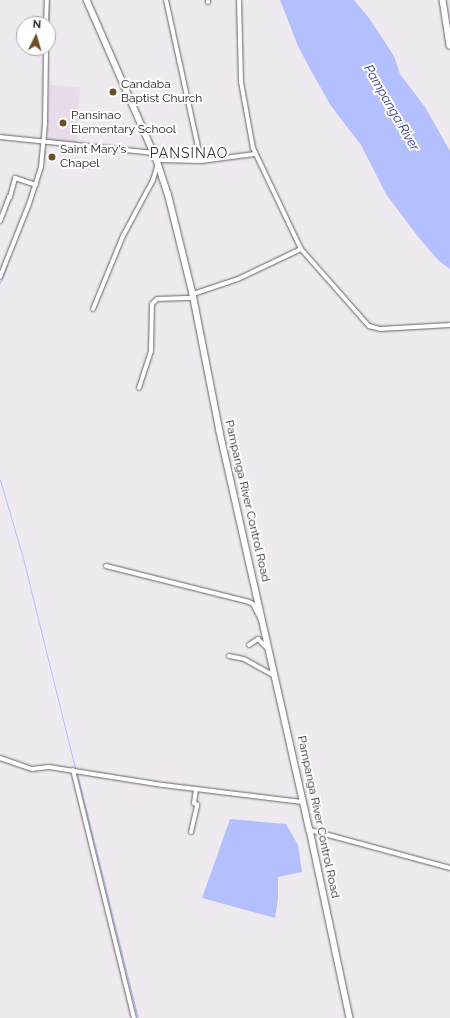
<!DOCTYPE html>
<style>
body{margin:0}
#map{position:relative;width:450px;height:1018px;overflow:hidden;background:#efe9f0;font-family:Raleway,sans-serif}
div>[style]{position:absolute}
.built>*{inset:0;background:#e7dcea}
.water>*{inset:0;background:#b3c0fd}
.stream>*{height:1px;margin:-0.5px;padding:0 0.5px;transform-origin:0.5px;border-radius:0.5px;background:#b3c0fd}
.roads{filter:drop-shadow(0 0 1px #676168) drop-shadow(0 0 1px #676168)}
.street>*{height:4px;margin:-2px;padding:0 2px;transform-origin:2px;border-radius:2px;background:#fff}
.secondary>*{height:5.5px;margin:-2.75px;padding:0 2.75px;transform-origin:2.75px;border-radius:2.75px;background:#fff}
.dots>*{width:11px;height:11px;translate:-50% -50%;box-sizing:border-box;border:2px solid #fff;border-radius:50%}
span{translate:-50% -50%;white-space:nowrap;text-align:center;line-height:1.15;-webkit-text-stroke:4px #fff;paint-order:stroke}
.poi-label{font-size:12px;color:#272527}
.left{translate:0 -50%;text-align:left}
.street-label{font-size:12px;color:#272527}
.water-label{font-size:13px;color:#32388d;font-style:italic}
.quarter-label{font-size:14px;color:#332f35;letter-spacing:1px}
.north{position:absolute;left:16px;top:16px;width:40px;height:40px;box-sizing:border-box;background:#fff;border:1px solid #a9a8a9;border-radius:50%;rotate:5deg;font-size:11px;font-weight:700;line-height:16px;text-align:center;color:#272527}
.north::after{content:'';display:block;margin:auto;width:14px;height:18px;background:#6e4f25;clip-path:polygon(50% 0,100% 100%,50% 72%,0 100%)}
</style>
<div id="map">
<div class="built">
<div style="clip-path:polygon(50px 85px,80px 87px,77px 143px,47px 141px)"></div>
</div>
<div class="water">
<div style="clip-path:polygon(280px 0,354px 0,369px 18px,394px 56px,400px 74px,425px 107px,450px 151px,450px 269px,439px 261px,419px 238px,386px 194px,361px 145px,331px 106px,309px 67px,298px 46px)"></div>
<div style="clip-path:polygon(230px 819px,286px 824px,298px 845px,302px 872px,278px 877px,278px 899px,275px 918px,202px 898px)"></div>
</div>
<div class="stream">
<div style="left:48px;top:41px;width:41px;rotate:-88.6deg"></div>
<div style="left:44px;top:158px;width:8px;rotate:-83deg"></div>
<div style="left:0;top:283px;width:19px;rotate:-69deg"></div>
<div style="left:0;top:480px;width:81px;rotate:73.6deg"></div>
<div style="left:23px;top:558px;width:216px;rotate:76.1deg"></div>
<div style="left:77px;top:774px;width:252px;rotate:76deg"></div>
</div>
<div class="roads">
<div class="street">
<div style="left:166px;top:0;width:165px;rotate:77.7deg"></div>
<div style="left:208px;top:0;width:2px;rotate:90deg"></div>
<div style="left:239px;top:0;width:82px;rotate:88.6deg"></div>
<div style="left:241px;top:82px;width:67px;rotate:79.7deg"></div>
<div style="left:253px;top:148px;width:112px;rotate:64.6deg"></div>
<div style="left:301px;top:249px;width:103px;rotate:48.6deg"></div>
<div style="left:369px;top:326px;width:11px;rotate:15deg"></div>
<div style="left:380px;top:329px;width:70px;rotate:-3.3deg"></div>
<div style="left:46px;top:24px;width:24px;rotate:-88deg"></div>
<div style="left:0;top:137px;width:155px;rotate:5.9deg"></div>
<div style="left:157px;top:160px;width:44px;rotate:1.3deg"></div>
<div style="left:201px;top:161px;width:54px;rotate:-7.4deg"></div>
<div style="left:0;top:221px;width:26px;rotate:-69deg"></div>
<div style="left:9px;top:197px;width:1px"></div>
<div style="left:10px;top:197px;width:20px;rotate:-75deg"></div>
<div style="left:15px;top:178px;width:22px;rotate:18deg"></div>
<div style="left:0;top:277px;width:79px;rotate:-68.3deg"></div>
<div style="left:29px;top:204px;width:39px;rotate:-72deg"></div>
<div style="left:41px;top:167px;width:43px;rotate:-84.7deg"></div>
<div style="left:45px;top:124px;width:76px;rotate:-89.2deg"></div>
<div style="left:193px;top:294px;width:47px;rotate:-18.4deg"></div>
<div style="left:238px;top:279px;width:70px;rotate:-25.5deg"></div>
<div style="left:93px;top:309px;width:79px;rotate:-67.7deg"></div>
<div style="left:123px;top:236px;width:64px;rotate:-61.8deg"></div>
<div style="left:153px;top:180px;width:17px;rotate:-73deg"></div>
<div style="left:139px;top:388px;width:39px;rotate:-72deg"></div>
<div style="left:151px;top:351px;width:47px;rotate:-88.8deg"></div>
<div style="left:152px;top:304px;width:7px;rotate:-45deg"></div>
<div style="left:157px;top:299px;width:37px;rotate:-2deg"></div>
<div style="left:106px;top:566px;width:147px;rotate:14.1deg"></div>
<div style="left:249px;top:602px;width:4px;rotate:27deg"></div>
<div style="left:253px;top:604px;width:18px;rotate:63deg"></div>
<div style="left:249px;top:645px;width:11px;rotate:-34deg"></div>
<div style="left:258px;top:639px;width:14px;rotate:45deg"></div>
<div style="left:229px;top:656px;width:15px;rotate:11deg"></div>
<div style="left:244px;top:659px;width:35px;rotate:29deg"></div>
<div style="left:0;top:758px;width:34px;rotate:19deg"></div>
<div style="left:32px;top:769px;width:17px;rotate:-7deg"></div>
<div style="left:49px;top:767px;width:115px;rotate:9deg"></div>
<div style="left:163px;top:785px;width:140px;rotate:7deg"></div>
<div style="left:73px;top:770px;width:255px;rotate:76.2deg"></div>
<div style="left:310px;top:830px;width:145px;rotate:15.2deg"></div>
<div style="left:191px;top:832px;width:28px;rotate:-77deg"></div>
<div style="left:197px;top:805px;width:4px;rotate:-146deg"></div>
<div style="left:194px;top:803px;width:14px;rotate:-82deg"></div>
</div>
<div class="secondary">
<div style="left:87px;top:0;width:175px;rotate:66.4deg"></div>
<div style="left:157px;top:160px;width:35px;rotate:72deg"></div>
<div style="left:168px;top:193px;width:104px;rotate:76.1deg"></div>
<div style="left:193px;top:294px;width:141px;rotate:78.9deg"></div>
<div style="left:220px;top:432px;width:408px;rotate:77.3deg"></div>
<div style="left:310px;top:830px;width:192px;rotate:78deg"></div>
<div style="left:443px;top:0;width:46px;rotate:81.2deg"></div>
</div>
</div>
<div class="dots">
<div style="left:113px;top:92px;background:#6e4f25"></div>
<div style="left:63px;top:123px;background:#6e4f25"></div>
<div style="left:52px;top:157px;background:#6e4f25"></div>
</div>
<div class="poi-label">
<span class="left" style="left:121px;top:92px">Candaba<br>Baptist Church</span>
<span class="left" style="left:71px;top:123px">Pansinao<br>Elementary School</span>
<span class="left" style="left:60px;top:157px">Saint Mary's<br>Chapel</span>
</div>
<div class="street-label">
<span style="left:247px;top:501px;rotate:77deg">Pampanga River Control Road</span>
<span style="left:318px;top:817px;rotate:78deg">Pampanga River Control Road</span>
</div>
<div class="water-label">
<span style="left:391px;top:108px;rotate:60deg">Pampanga River</span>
</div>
<div class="quarter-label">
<span style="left:189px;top:153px">PANSINAO</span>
</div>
<div class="north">N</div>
</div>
